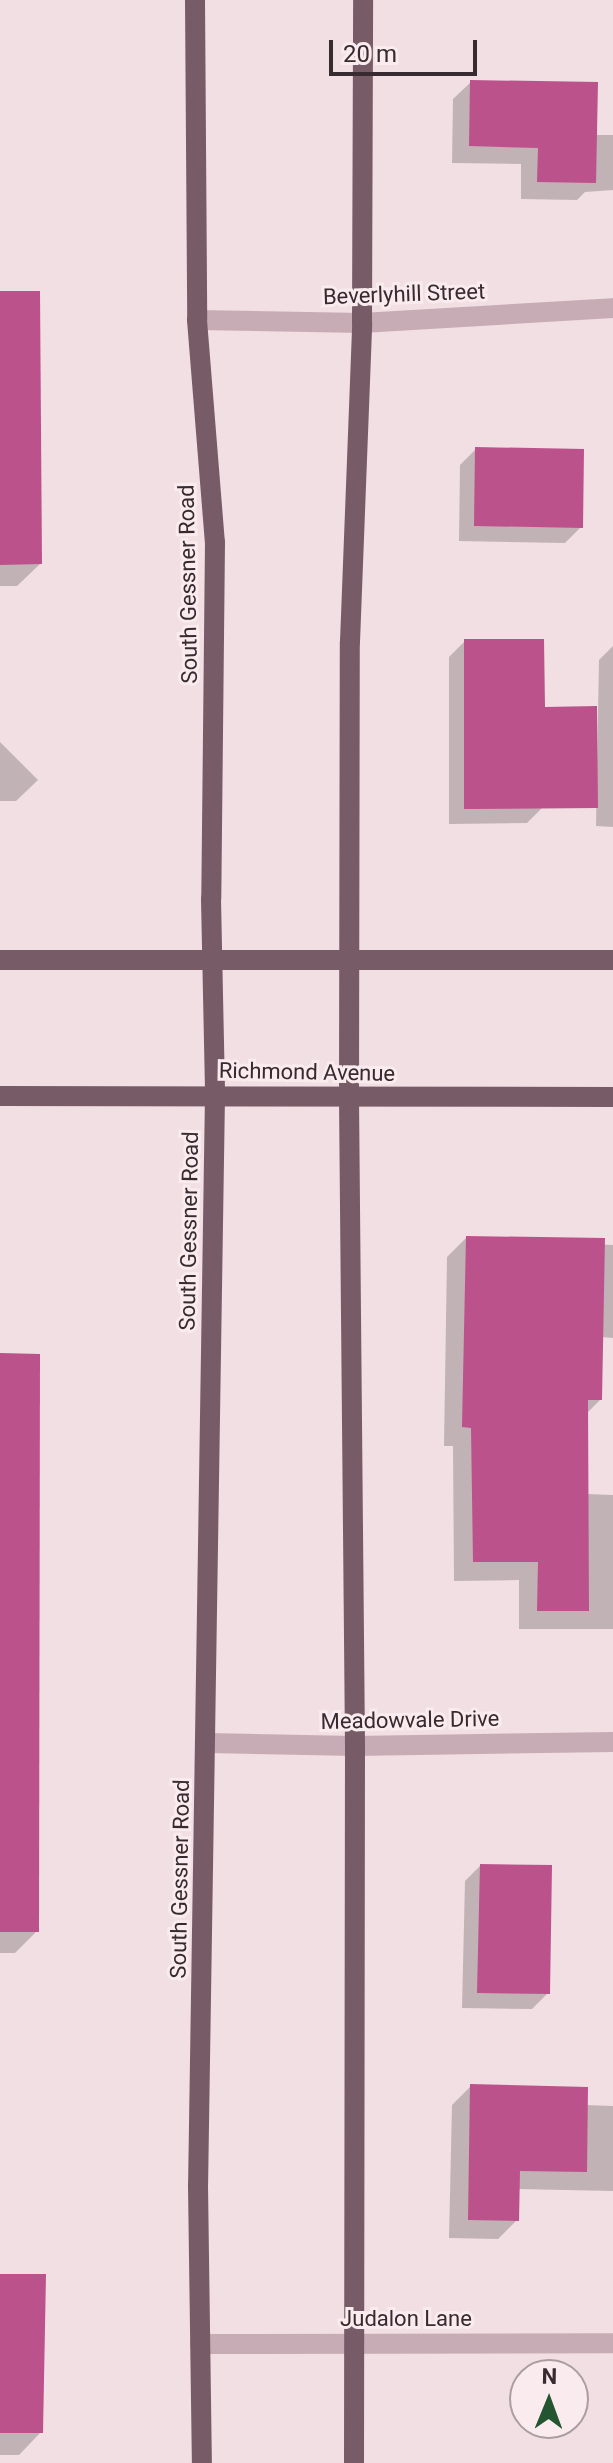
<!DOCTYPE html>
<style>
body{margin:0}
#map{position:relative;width:613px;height:2463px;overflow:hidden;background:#f1dfe3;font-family:Roboto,sans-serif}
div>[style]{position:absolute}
.shadow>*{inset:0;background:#0003}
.building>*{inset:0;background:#bc528b}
.minor>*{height:20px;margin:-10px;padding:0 10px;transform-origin:10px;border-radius:10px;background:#c8acb5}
.major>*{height:20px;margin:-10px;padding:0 10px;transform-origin:10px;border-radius:10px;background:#775c68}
span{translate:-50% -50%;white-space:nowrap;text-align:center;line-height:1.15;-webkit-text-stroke:6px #f9ebee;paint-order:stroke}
.street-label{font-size:22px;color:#372a30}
.north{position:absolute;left:509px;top:2359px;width:80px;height:80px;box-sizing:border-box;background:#f9ebee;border:2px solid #ab9ea2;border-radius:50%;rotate:1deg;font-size:22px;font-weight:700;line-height:32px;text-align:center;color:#372a30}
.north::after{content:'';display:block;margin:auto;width:28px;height:36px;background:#235531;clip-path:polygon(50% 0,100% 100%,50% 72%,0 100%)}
.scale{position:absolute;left:329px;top:40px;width:148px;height:36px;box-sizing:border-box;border:4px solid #372a30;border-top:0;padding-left:10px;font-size:24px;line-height:28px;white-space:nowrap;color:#372a30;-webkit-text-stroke:6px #f9ebee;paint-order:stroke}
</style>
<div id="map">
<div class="shadow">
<div style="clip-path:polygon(471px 82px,595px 135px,613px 135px,613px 190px,585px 192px,577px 200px,521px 199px,521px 164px,452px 163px,453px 99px)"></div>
<div style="clip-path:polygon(0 293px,40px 564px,17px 586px,0 586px)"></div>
<div style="clip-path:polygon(476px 449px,581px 527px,565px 543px,459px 541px,460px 465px)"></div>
<div style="clip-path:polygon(465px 641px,543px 807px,527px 823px,449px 824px,449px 657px)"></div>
<div style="clip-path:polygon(613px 646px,613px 827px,596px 826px,599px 660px)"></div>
<div style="clip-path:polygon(0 742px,38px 780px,16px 801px,0 801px)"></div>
<div style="clip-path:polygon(466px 1238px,613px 1245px,613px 1338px,601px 1337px,600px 1400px,586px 1414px,586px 1494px,613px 1495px,613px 1629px,519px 1629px,519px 1580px,454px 1581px,453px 1446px,444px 1446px,447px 1257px)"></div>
<div style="clip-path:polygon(0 1355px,37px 1931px,15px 1953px,0 1953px)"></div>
<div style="clip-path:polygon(480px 1866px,548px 1993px,532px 2009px,462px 2008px,465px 1881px)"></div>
<div style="clip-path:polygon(471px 2086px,586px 2105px,613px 2106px,613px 2191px,517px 2189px,517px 2220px,498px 2239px,449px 2238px,452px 2105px)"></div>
<div style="clip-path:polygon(0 2276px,41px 2432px,19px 2455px,0 2455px)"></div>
</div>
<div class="building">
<div style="clip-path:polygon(470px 80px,598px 82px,596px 183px,537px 182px,538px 148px,469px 146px)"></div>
<div style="clip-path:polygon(0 291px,40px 291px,42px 564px,0 565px)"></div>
<div style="clip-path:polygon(475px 447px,584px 449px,583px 528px,474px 526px)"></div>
<div style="clip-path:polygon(464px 639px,544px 639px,545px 707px,597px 706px,598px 808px,464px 809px)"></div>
<div style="clip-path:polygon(466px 1236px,605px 1238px,602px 1400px,588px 1400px,589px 1611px,537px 1611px,538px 1562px,473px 1562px,471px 1428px,462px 1427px)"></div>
<div style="clip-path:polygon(0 1353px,40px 1354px,39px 1932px,0 1932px)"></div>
<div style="clip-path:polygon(480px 1864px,552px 1865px,550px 1994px,477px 1993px)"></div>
<div style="clip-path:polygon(470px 2084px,588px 2087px,587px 2172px,520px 2171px,519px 2221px,468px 2220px)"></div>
<div style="clip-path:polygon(0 2274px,46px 2274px,43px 2433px,0 2433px)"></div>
</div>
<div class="minor">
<div style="left:197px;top:320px;width:165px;rotate:1deg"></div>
<div style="left:362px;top:323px;width:251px;rotate:-3.4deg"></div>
<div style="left:207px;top:1743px;width:148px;rotate:1.2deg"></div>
<div style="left:355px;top:1746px;width:258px;rotate:-0.9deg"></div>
<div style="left:200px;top:2344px;width:413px;rotate:-0.1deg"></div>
</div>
<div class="major">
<div style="left:195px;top:0;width:320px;rotate:89.6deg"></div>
<div style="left:197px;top:320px;width:223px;rotate:85.4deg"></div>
<div style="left:215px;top:542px;width:357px;rotate:90.6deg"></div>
<div style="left:211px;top:899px;width:196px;rotate:88.8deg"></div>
<div style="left:215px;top:1095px;width:1090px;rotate:90.89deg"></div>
<div style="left:198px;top:2185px;width:278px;rotate:89.2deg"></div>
<div style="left:0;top:960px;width:613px"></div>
<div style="left:0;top:1096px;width:613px;rotate:0.09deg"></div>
<div style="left:354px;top:2463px;width:717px;rotate:-89.92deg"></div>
<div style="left:355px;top:1746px;width:649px;rotate:-90.53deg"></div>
<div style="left:349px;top:1097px;width:455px;rotate:-89.9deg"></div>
<div style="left:350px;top:642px;width:319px;rotate:-87.8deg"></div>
<div style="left:362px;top:323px;width:323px;rotate:-89.8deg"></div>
</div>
<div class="street-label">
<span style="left:404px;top:294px;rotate:-2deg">Beverlyhill Street</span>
<span style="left:188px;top:584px;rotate:-91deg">South Gessner Road</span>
<span style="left:307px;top:1072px;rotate:1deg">Richmond Avenue</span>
<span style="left:189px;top:1231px;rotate:-89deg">South Gessner Road</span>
<span style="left:410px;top:1720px;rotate:-1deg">Meadowvale Drive</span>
<span style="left:180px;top:1879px;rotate:-89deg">South Gessner Road</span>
<span style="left:406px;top:2319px">Judalon Lane</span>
</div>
<div class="north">N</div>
<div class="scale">20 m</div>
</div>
